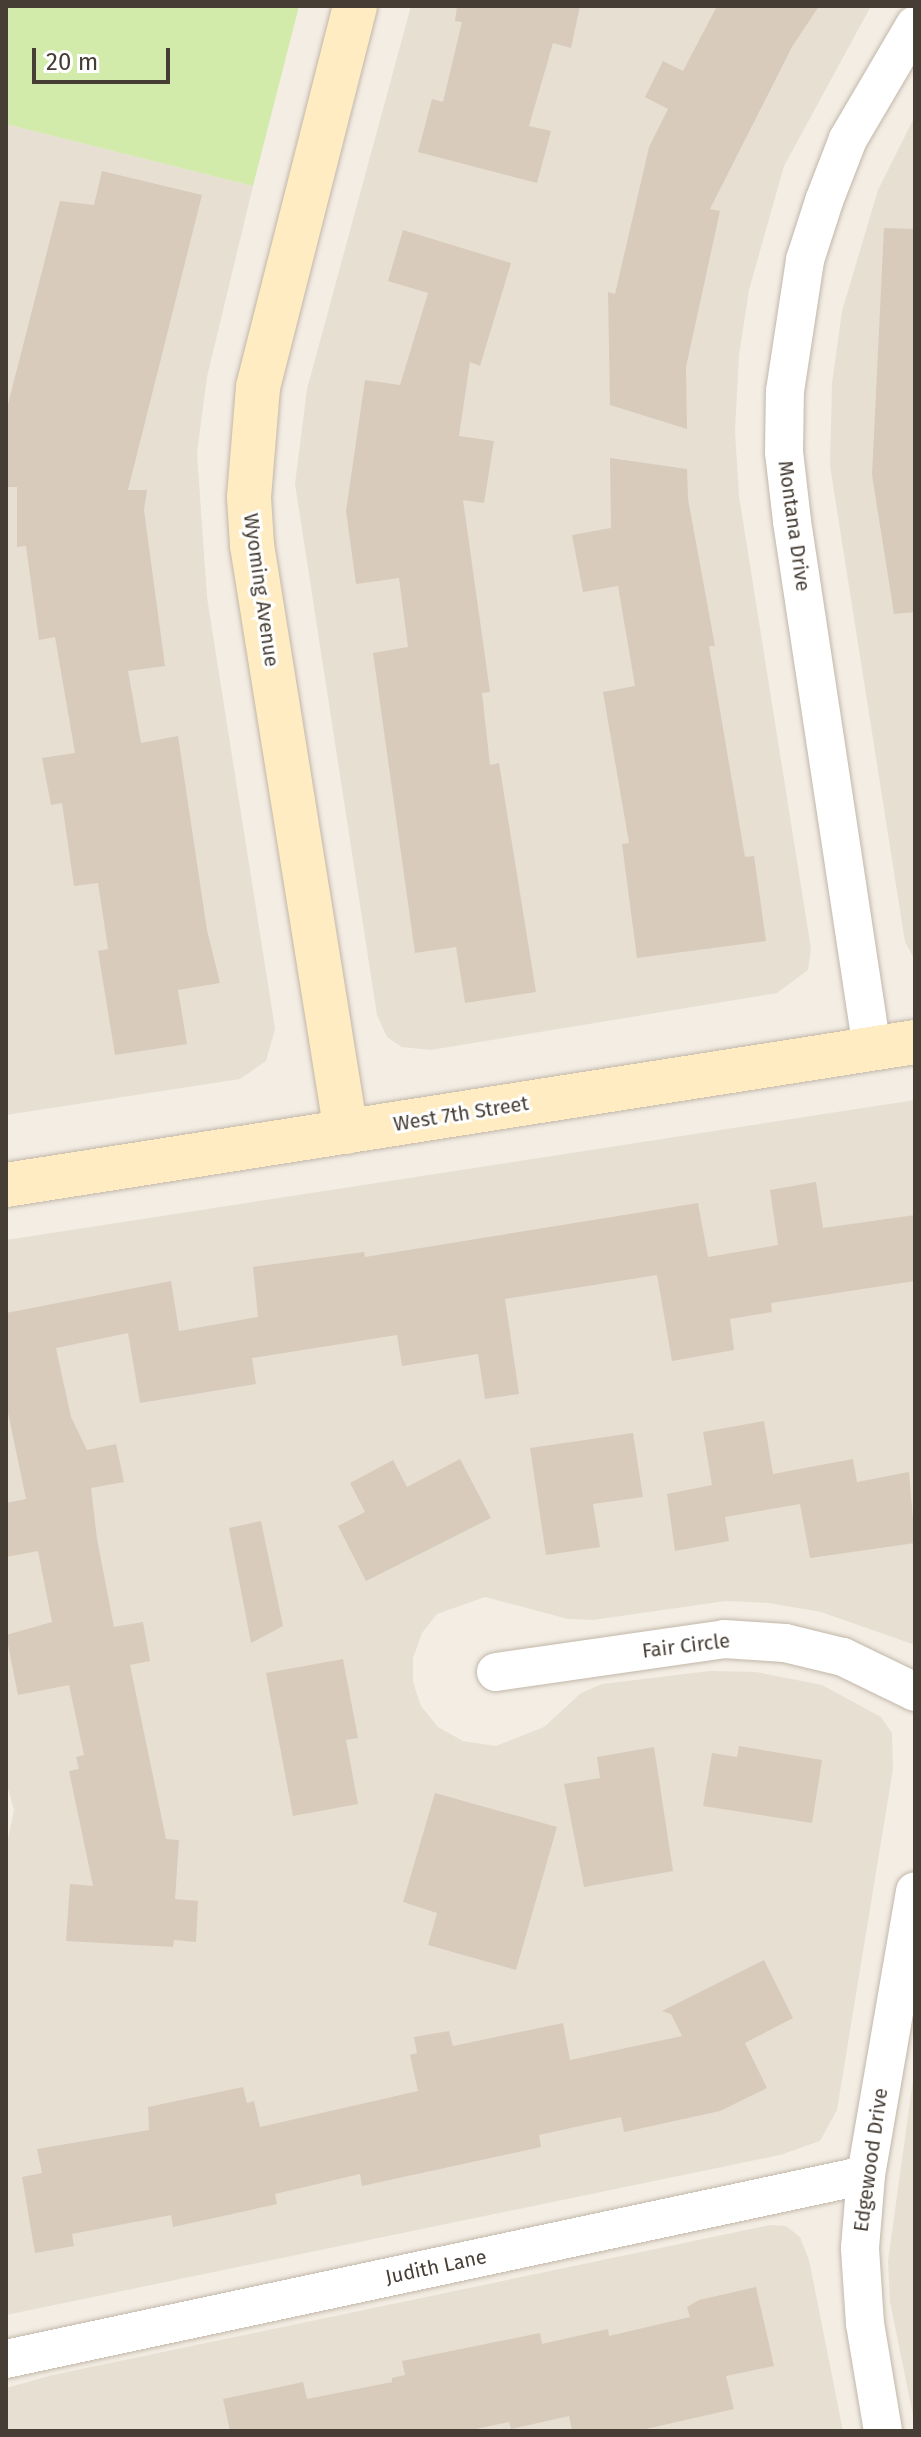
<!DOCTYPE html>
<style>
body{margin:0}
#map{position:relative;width:921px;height:2437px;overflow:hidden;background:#f3ede4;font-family:"Fira Sans",sans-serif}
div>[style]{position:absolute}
.residential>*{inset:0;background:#e7dfd2}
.green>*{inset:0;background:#d2eaaa}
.building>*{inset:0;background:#d8cbbc}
.roads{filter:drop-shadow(0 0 2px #c2b7a9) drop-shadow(0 0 2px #c2b7a9)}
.street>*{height:38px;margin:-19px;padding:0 19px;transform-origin:19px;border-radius:19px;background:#fff}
.secondary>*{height:44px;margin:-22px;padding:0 22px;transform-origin:22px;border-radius:22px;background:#ffecc2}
span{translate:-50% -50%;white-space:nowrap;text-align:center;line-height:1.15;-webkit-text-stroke:6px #fff;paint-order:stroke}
.street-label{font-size:20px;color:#463d34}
.frame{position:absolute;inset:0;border:8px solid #463d34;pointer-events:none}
.scale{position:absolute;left:32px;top:48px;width:138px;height:36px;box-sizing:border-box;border:4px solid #463d34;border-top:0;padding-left:10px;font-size:24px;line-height:28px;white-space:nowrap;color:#463d34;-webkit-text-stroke:6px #fff;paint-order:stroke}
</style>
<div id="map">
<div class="residential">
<div style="clip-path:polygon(411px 6px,871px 6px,784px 166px,749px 290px,739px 355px,735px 431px,739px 496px,811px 949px,808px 970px,777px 993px,431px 1050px,402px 1047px,387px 1037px,377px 1015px,295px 484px,307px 389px)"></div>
<div style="clip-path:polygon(915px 116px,915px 960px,905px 942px,830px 466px,832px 383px,842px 311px,878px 190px)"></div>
<div style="clip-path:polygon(6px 124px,253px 186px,207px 377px,197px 453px,207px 597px,275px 1029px,266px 1061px,240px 1079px,6px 1115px)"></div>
<div style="clip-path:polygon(915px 1100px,915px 1645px,821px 1612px,769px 1603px,726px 1601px,593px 1620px,568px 1619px,485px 1597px,437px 1614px,422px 1633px,413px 1658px,413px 1682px,421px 1706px,438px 1727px,463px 1741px,496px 1746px,544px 1727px,581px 1693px,602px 1684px,710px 1671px,756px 1672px,822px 1685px,881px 1717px,892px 1733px,893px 1769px,837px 2110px,820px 2141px,780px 2155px,6px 2315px,6px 1849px,14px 1810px,6px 1782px,6px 1240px)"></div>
<div style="clip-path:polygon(915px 2066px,915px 2425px,890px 2302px,888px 2261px)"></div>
<div style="clip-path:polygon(770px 2225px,786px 2226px,800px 2237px,809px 2260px,843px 2431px,6px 2431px,6px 2388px,53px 2375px)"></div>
</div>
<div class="green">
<div style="clip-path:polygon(6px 6px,299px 6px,253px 186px,6px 124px)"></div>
</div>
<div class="building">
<div style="clip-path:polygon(457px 6px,580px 6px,571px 48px,553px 43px,529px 126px,551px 131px,537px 183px,418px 152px,432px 99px,443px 102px,462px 22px,455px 21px)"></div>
<div style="clip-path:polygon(717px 6px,819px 6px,792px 47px,710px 209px,720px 211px,686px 367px,687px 429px,610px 405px,608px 292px,615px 294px,649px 147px,668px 109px,645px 97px,663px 61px,683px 71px)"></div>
<div style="clip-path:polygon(102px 171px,202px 195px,128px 490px,147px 490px,144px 510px,165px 666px,128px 671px,141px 743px,178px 736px,207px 930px,220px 983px,178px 990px,187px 1044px,115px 1055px,98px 951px,108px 949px,98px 883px,74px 886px,62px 803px,51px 805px,42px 758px,75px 753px,55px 637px,39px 640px,26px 546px,17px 547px,17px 487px,6px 487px,6px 412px,60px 201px,94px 205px)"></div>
<div style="clip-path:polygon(884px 228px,915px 229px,915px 612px,894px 614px,872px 475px)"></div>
<div style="clip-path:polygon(403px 230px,511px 263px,480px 366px,470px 362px,459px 436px,494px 441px,484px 503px,463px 500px,490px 692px,482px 693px,490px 765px,499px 763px,536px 992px,465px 1003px,456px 947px,415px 953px,373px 653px,408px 647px,399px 578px,356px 584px,346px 511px,365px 380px,400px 385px,428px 293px,388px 281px)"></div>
<div style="clip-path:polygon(610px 458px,687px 469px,688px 499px,715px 646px,709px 646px,745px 857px,754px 856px,766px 941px,637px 958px,622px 844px,629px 843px,603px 692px,635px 686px,618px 586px,583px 592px,572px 535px,611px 528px)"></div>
<div style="clip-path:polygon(816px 1182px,823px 1228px,915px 1215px,915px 1281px,771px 1303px,772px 1312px,730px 1319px,734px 1350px,672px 1361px,657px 1275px,505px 1299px,519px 1394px,485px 1399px,478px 1354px,402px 1366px,397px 1335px,252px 1358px,256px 1384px,140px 1403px,128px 1333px,56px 1348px,71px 1417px,87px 1450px,116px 1444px,124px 1482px,91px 1488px,97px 1539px,114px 1627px,143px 1622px,150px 1661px,130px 1665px,166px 1839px,179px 1840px,175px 1899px,198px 1901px,196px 1942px,174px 1940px,173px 1947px,66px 1941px,70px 1884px,93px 1886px,69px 1771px,79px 1769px,76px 1757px,84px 1755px,69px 1685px,18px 1695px,6px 1635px,52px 1622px,38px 1551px,6px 1557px,6px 1503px,26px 1499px,6px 1403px,6px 1313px,171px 1281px,179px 1331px,258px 1317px,253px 1267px,364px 1252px,365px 1257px,698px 1203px,708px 1257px,778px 1245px,770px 1190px)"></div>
<div style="clip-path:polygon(764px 1421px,773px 1474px,853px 1459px,857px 1482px,909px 1472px,915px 1543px,810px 1558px,800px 1504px,725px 1517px,729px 1541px,675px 1551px,667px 1494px,712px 1485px,703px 1432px)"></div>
<div style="clip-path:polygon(633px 1433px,643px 1497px,593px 1504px,600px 1547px,546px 1555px,530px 1448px)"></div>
<div style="clip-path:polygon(460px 1459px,491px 1518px,366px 1581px,338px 1526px,365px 1512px,350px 1483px,393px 1460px,407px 1487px)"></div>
<div style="clip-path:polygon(261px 1521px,283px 1626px,251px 1643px,229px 1528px)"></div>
<div style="clip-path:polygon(343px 1659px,358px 1738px,346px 1740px,358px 1804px,293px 1816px,266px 1673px)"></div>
<div style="clip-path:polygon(739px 1746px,822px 1760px,812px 1823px,703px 1806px,712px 1753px,737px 1757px)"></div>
<div style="clip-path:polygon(654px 1747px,673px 1871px,584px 1887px,564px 1784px,600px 1778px,597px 1757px)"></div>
<div style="clip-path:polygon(435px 1793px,557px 1827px,516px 1970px,428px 1945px,437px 1913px,403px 1902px)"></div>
<div style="clip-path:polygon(764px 1960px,793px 2018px,745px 2043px,767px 2088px,720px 2111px,624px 2132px,621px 2117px,539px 2135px,541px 2147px,362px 2186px,360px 2174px,275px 2194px,277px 2204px,173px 2227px,171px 2215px,72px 2234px,74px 2246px,35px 2253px,22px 2177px,42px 2173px,37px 2149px,149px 2130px,148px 2107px,243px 2087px,247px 2103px,254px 2101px,260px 2127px,418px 2091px,410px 2055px,417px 2053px,414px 2037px,449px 2031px,453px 2046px,563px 2023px,570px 2060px,682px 2036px,671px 2014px,662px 2011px)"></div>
<div style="clip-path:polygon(756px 2287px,774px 2366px,726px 2376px,734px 2409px,637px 2431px,572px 2431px,569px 2416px,511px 2429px,509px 2422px,466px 2431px,230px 2431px,223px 2399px,303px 2382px,307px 2399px,392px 2382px,392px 2378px,405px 2375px,402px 2361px,540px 2333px,542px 2344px,608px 2329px,609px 2336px,690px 2317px,687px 2307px,699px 2300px)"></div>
</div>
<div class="roads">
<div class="street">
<div style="left:872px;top:1049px;width:534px;rotate:-98.62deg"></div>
<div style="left:792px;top:521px;width:69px;rotate:-96.6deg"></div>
<div style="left:784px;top:452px;width:61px;rotate:-89.1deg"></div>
<div style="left:785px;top:391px;width:133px;rotate:-81.3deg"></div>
<div style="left:805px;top:260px;width:62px;rotate:-72.1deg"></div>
<div style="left:824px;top:201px;width:66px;rotate:-68.8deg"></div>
<div style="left:848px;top:139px;width:132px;rotate:-59.6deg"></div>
<div style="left:496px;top:1672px;width:230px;rotate:-8.2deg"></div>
<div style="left:724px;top:1639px;width:61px;rotate:3.8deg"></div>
<div style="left:785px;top:1643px;width:60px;rotate:13.6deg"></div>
<div style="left:843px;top:1657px;width:80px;rotate:25.9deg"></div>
<div style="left:6px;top:2359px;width:879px;rotate:-12.08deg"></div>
<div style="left:883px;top:2431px;width:109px;rotate:-99.5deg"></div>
<div style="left:865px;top:2324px;width:76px;rotate:-93.8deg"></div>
<div style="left:860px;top:2248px;width:73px;rotate:-85.3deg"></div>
<div style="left:866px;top:2175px;width:288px;rotate:-80.2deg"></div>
</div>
<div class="secondary">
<div style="left:346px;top:1132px;width:594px;rotate:-99.1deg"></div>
<div style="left:252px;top:545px;width:48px;rotate:-93.6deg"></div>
<div style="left:249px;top:497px;width:110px;rotate:-85.3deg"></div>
<div style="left:258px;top:387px;width:393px;rotate:-75.7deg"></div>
<div style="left:6px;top:1185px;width:920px;rotate:-8.94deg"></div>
</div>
</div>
<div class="street-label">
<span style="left:794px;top:526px;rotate:82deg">Montana Drive</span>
<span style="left:261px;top:590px;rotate:82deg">Wyoming Avenue</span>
<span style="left:461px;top:1114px;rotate:-9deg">West 7th Street</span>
<span style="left:686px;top:1646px;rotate:-7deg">Fair Circle</span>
<span style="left:871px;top:2160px;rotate:-82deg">Edgewood Drive</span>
<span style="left:436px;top:2267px;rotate:-12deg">Judith Lane</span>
</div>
<div class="frame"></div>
<div class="scale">20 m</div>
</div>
